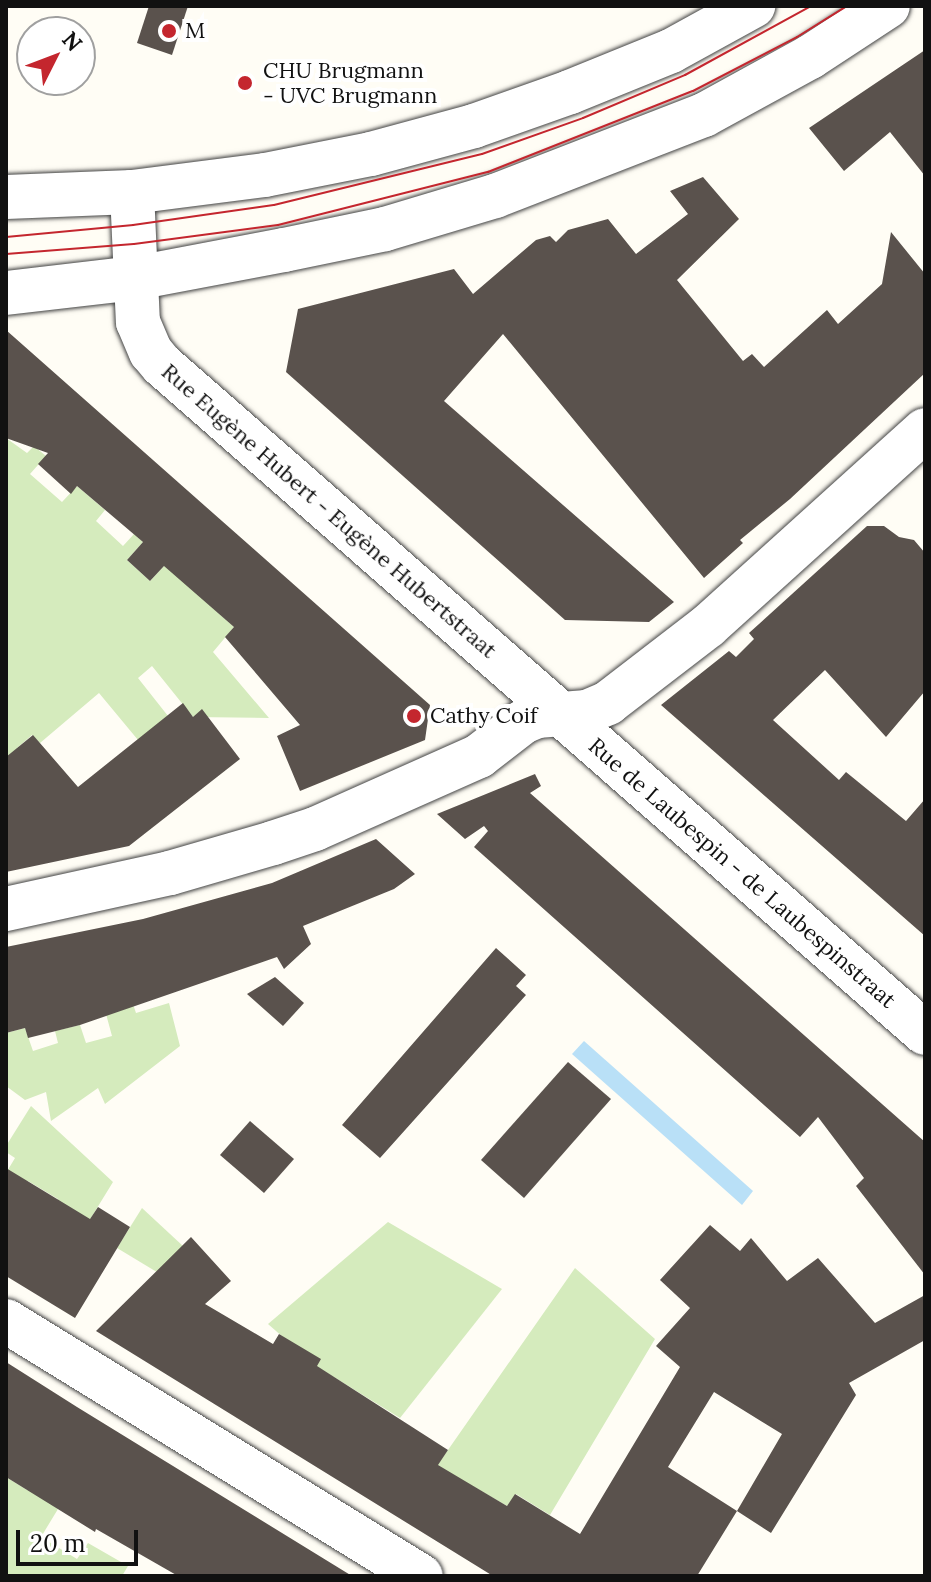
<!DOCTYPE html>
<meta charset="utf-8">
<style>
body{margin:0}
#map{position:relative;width:931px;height:1582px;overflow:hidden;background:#fffdf5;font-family:Lora,serif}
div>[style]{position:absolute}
.green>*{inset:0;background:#d5ebbd}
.water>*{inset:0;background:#b9e0f7}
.building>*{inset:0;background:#5a524d}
.roads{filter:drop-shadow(0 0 2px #444) drop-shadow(0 0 2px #444)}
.minor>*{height:44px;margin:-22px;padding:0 22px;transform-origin:22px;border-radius:22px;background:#fff}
.tertiary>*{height:44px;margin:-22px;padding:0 22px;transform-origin:22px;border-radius:22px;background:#fff}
.tram>*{height:2px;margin:-1px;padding:0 1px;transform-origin:1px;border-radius:1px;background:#c4262e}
.dots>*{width:22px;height:22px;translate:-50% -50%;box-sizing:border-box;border:4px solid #fff;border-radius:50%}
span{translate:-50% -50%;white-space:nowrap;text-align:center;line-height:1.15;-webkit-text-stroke:8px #fff;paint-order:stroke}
.poi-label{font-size:22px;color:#111}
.left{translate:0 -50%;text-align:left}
.street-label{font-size:22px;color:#111}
.frame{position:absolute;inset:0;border:8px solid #111;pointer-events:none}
.north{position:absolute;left:16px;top:16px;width:80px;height:80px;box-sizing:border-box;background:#fff;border:2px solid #a0a0a0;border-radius:50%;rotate:48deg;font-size:22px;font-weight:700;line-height:32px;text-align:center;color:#111}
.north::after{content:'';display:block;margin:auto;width:28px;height:36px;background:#c4262e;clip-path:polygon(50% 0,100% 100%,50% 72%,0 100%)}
.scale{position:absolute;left:16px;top:1530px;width:122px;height:36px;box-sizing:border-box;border:4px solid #111;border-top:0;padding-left:10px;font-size:24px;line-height:28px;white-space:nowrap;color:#111;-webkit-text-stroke:6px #fff;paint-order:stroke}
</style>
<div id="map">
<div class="green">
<div style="clip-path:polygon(6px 438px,27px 453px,34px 446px,46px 456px,30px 474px,62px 502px,77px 486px,105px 510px,96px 521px,123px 546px,134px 534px,143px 542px,127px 560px,150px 581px,165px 565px,234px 627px,213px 652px,269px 718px,193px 717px,152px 666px,138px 678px,168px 716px,138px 740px,99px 693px,40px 743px,32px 735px,17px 748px,45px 801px,6px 757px)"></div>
<div style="clip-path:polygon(169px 1003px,180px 1046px,105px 1104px,98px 1088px,51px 1121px,46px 1092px,25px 1100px,6px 1086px,6px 1033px,25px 1028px,33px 1051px,58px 1043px,55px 1031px,80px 1025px,86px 1043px,112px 1036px,106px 1014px,133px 1004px,136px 1013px)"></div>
<div style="clip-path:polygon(31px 1106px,113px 1182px,81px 1234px,49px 1215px,58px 1199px,28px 1181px,15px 1201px,6px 1173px,15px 1158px,6px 1152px,6px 1146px)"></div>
<div style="clip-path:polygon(142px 1208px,197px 1259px,180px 1286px,117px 1248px)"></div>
<div style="clip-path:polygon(388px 1222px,502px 1289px,400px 1418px,316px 1366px,268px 1324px)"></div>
<div style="clip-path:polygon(575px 1268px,655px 1339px,550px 1515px,516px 1494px,507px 1506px,474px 1487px,434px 1470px)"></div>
<div style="clip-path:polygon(6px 1477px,27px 1490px,31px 1484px,58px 1509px,41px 1537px,77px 1559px,88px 1543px,128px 1566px,122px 1576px,6px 1576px)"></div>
</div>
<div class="water">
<div style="clip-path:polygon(584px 1041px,753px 1191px,742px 1205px,572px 1054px)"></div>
</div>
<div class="building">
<div style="clip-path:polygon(149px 6px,188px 6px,172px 55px,137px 43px)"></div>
<div style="clip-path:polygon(925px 50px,925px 176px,890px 132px,844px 171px,809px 128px)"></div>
<div style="clip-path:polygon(703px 177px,739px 219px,677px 280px,743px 361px,752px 354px,764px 367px,827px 310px,838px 324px,882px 284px,891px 232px,925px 274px,925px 373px,790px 499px,740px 540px,743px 543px,704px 578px,503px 334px,444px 401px,674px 602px,649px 622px,565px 620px,286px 372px,298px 309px,454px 269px,473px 294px,536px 240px,550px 236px,556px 242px,568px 230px,608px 219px,636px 254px,688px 214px,670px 191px)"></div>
<div style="clip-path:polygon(6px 330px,430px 705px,425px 740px,300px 791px,277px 736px,300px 725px,225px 637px,234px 627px,164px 566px,150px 581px,127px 560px,143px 542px,77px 486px,71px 494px,38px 464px,48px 453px,6px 438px)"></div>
<div style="clip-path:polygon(867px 526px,884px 526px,899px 537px,914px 540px,925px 553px,925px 691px,886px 737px,825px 670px,773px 720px,839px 780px,846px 772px,906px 821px,925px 799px,925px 936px,661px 705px,729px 651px,736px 657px,754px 639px,749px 633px)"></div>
<div style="clip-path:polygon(183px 703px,193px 717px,202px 709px,240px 759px,129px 846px,6px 872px,6px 757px,33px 735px,78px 787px)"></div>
<div style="clip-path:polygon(535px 774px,541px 786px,530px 793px,925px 1142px,925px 1275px,856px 1186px,864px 1178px,818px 1117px,800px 1137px,474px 847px,488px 831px,484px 826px,465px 839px,437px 814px)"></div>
<div style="clip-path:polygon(376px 839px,415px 874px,394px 889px,303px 926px,311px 944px,284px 969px,277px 957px,80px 1025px,28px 1038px,25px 1028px,6px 1033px,6px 947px,143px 919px,272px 883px)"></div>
<div style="clip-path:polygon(496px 948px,526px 975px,516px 986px,526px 995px,380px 1158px,342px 1125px)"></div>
<div style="clip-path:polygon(275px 977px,304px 1003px,283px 1026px,247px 994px)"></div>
<div style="clip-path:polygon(568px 1062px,611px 1099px,524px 1198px,481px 1160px)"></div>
<div style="clip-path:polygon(250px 1121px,294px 1159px,264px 1193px,220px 1155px)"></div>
<div style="clip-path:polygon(6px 1168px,90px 1219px,98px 1207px,130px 1227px,75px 1318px,6px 1276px)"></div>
<div style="clip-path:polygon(evenodd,710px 1225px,740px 1251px,751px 1238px,787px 1281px,818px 1258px,875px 1323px,925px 1295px,925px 1340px,849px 1383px,856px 1395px,771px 1533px,737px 1511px,697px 1576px,493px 1576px,96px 1331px,191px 1237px,231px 1281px,205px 1304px,273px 1344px,279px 1334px,321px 1359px,317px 1366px,448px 1450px,438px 1465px,507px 1506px,515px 1494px,580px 1534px,680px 1367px,656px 1346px,690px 1308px,660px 1280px,710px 1225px,714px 1392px,782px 1434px,737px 1511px,668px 1467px,714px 1392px)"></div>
<div style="clip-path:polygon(6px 1362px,77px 1407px,352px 1576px,178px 1576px,96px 1529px,95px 1532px,6px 1477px)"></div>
</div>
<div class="roads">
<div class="minor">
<div style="left:132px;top:192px;width:130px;rotate:87.4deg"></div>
<div style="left:138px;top:322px;width:33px;rotate:67deg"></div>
<div style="left:151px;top:352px;width:17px;rotate:50deg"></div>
<div style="left:162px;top:365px;width:1014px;rotate:41.2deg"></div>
<div style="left:6px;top:909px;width:168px;rotate:-12.4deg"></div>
<div style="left:170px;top:873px;width:107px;rotate:-16.2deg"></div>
<div style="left:273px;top:843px;width:44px;rotate:-18.4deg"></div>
<div style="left:315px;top:829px;width:180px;rotate:-24deg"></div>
<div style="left:479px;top:756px;width:56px;rotate:-37.7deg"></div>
<div style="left:523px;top:722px;width:15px;rotate:-23deg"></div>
<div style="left:537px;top:716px;width:50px;rotate:-4.6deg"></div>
<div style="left:587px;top:712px;width:23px;rotate:-23deg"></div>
<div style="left:608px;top:703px;width:126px;rotate:-37.6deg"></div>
<div style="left:708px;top:626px;width:292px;rotate:-42.1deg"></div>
<div style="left:6px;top:1321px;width:487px;rotate:31.6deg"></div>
</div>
<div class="tertiary">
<div style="left:6px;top:197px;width:126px;rotate:-2.3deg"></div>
<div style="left:132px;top:192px;width:134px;rotate:-7.3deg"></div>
<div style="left:265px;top:175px;width:108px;rotate:-11.2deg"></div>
<div style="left:371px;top:154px;width:107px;rotate:-15.2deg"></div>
<div style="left:474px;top:126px;width:102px;rotate:-19.5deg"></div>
<div style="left:570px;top:92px;width:109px;rotate:-22.1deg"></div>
<div style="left:671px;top:51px;width:94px;rotate:-28.8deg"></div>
<div style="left:6px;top:293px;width:131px;rotate:-6.6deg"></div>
<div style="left:136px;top:278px;width:151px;rotate:-10.7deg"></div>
<div style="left:284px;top:250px;width:103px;rotate:-11.7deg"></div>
<div style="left:385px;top:229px;width:115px;rotate:-16.7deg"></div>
<div style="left:495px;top:196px;width:224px;rotate:-21.2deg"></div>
<div style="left:704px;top:115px;width:121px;rotate:-28.7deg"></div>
<div style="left:810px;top:57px;width:93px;rotate:-33.2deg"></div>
</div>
</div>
<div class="tram">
<div style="left:6px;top:237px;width:128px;rotate:-5.4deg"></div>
<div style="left:133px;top:225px;width:142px;rotate:-8.1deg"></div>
<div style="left:274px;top:205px;width:214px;rotate:-13.8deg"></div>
<div style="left:482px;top:154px;width:107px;rotate:-19.6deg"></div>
<div style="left:583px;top:118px;width:111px;rotate:-22.9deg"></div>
<div style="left:685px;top:75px;width:144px;rotate:-28.7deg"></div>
<div style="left:6px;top:254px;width:128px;rotate:-4.5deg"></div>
<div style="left:134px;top:244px;width:145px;rotate:-7.5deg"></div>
<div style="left:278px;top:225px;width:217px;rotate:-14.2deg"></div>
<div style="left:488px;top:172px;width:220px;rotate:-21.6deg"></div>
<div style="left:693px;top:91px;width:117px;rotate:-27.4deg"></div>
<div style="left:797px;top:37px;width:59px;rotate:-31.8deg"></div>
</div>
<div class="dots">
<div style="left:169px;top:31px;background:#c4262e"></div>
<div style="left:245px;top:83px;background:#c4262e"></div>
<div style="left:414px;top:716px;background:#c4262e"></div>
</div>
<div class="poi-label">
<span class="left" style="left:185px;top:31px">M</span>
<span class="left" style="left:263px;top:83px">CHU Brugmann<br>- UVC Brugmann</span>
<span class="left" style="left:430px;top:716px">Cathy Coif</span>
</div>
<div class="street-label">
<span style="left:329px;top:511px;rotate:41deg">Rue Eugène Hubert - Eugène Hubertstraat</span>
<span style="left:742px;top:873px;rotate:41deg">Rue de Laubespin - de Laubespinstraat</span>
</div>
<div class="frame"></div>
<div class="north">N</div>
<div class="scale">20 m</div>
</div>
